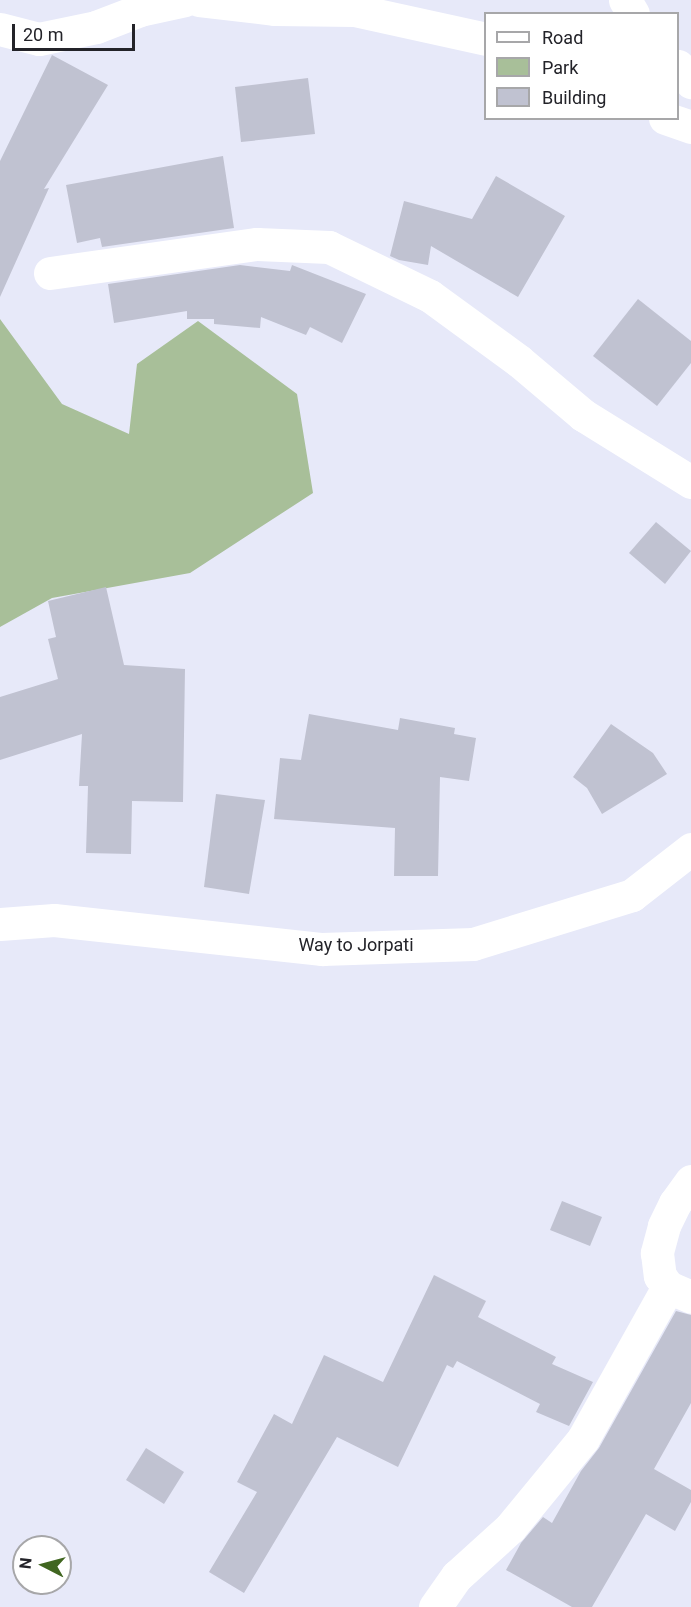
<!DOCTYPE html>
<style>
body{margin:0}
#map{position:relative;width:691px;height:1607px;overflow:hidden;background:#e7e9f9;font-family:Roboto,sans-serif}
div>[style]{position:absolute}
.green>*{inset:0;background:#a8bf99}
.building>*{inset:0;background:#c0c2d1}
.street>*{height:33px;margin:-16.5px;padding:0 16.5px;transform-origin:16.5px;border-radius:16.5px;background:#fff}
.secondary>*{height:33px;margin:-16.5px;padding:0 16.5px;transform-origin:16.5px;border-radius:16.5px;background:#fff}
span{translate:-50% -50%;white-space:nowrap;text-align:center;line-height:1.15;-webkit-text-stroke:4.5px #fff;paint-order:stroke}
.street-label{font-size:18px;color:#232329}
.legend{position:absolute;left:484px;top:12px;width:195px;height:108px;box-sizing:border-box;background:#fff;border:2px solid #a7a7a9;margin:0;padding:8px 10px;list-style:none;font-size:18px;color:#232329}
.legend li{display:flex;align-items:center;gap:12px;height:30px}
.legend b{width:30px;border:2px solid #a7a7a9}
.north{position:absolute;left:12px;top:1535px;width:60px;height:60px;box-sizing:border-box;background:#fff;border:2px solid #a7a7a9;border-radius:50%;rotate:276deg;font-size:16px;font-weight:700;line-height:24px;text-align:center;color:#232329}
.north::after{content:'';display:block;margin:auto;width:21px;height:27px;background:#406620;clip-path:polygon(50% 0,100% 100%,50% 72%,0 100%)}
.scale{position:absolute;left:12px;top:24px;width:123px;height:27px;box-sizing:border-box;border:3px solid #232329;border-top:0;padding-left:8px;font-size:18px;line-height:21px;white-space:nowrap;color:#232329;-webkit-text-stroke:4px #fff;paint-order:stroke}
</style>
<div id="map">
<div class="green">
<div style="clip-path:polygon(0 319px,62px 404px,129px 434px,137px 364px,198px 321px,297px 394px,313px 493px,190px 573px,52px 598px,0 627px)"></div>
</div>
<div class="building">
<div style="clip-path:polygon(52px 55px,108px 85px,44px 189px,49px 188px,0 297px,0 161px)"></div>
<div style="clip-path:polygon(308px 78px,315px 134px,241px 142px,235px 87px)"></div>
<div style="clip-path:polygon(223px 156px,234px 228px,102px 247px,100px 238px,77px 243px,66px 185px)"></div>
<div style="clip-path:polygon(496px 176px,565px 216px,518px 297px,431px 246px,428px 265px,399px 260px,390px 256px,404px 201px,472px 219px)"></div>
<div style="clip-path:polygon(240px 265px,290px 271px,292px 265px,366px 294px,342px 343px,310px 327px,306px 335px,261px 317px,260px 328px,214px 324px,214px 319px,187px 319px,187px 311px,114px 323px,108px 284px)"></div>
<div style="clip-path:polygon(638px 299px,691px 341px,691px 363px,657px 406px,593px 356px)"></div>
<div style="clip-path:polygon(656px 522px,691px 551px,665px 584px,629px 553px)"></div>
<div style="clip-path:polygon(106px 587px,124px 665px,185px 669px,183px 802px,132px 801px,131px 854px,86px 853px,88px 786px,79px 786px,82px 734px,0 760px,0 697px,58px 679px,48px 639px,56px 637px,48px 601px)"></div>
<div style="clip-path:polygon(309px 714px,398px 730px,400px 718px,455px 728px,454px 734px,476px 738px,469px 781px,440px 777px,438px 876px,394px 876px,395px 828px,274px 819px,280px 758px,301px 760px)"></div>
<div style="clip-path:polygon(611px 724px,653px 753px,667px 774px,602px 814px,587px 788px,573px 777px)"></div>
<div style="clip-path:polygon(216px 794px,265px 800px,249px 894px,204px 887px)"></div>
<div style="clip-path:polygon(562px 1201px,602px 1217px,590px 1246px,550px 1230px)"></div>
<div style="clip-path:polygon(434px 1275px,486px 1301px,478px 1317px,556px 1357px,552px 1364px,593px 1382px,569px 1426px,536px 1412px,540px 1404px,457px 1361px,453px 1368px,447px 1365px,398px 1467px,337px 1437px,244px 1593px,209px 1572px,257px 1492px,237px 1482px,274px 1414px,292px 1424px,324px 1355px,383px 1382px)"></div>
<div style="clip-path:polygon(676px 1311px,691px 1315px,691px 1403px,654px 1469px,691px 1490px,691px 1502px,675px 1531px,646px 1514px,592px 1607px,572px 1607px,506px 1570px,521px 1543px,543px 1517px,552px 1523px,581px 1471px,599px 1448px)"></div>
<div style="clip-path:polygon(146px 1448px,184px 1472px,164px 1504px,126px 1480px)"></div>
</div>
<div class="street">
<div style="left:199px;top:0;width:77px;rotate:6.8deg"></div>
<div style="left:275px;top:9px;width:79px;rotate:0.7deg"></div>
<div style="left:354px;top:10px;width:135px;rotate:12.4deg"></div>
<div style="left:625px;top:0;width:16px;rotate:60deg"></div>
<div style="left:0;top:29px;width:40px;rotate:14.4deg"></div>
<div style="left:39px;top:39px;width:58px;rotate:-11.9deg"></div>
<div style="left:96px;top:27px;width:47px;rotate:-21.1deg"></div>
<div style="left:140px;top:10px;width:46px;rotate:-12.5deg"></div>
<div style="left:678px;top:66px;width:21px;rotate:51deg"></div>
<div style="left:665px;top:118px;width:28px;rotate:19deg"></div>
<div style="left:50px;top:273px;width:209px;rotate:-8deg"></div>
<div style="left:257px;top:244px;width:72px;rotate:2.4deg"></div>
<div style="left:329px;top:247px;width:112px;rotate:25.9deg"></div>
<div style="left:430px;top:296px;width:110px;rotate:36.1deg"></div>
<div style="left:519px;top:361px;width:84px;rotate:40.2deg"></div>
<div style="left:583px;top:415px;width:127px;rotate:31.8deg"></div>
<div style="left:691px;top:1181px;width:27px;rotate:126deg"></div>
<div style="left:675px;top:1203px;width:25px;rotate:116deg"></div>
<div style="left:664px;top:1226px;width:28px;rotate:105deg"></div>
<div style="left:657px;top:1253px;width:23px;rotate:83deg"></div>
<div style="left:660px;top:1276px;width:14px;rotate:54deg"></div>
<div style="left:668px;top:1287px;width:25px;rotate:23deg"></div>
<div style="left:435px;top:1607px;width:38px;rotate:-55deg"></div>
<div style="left:457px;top:1576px;width:72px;rotate:-42.2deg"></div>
<div style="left:510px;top:1528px;width:115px;rotate:-50.6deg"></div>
<div style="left:583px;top:1439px;width:174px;rotate:-60.8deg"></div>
</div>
<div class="secondary">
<div style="left:0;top:924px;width:54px;rotate:-4.2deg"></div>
<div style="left:54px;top:920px;width:270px;rotate:6.2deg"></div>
<div style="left:322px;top:949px;width:151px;rotate:-1.9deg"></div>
<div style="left:473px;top:944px;width:166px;rotate:-17.1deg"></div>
<div style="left:632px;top:895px;width:75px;rotate:-37.9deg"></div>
</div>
<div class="street-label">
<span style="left:356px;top:945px">Way to Jorpati</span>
</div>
<ul class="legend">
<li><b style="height:8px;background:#fff"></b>Road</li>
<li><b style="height:16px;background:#a8bf99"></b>Park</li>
<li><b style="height:16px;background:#c0c2d1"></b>Building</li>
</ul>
<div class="north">N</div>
<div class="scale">20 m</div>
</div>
